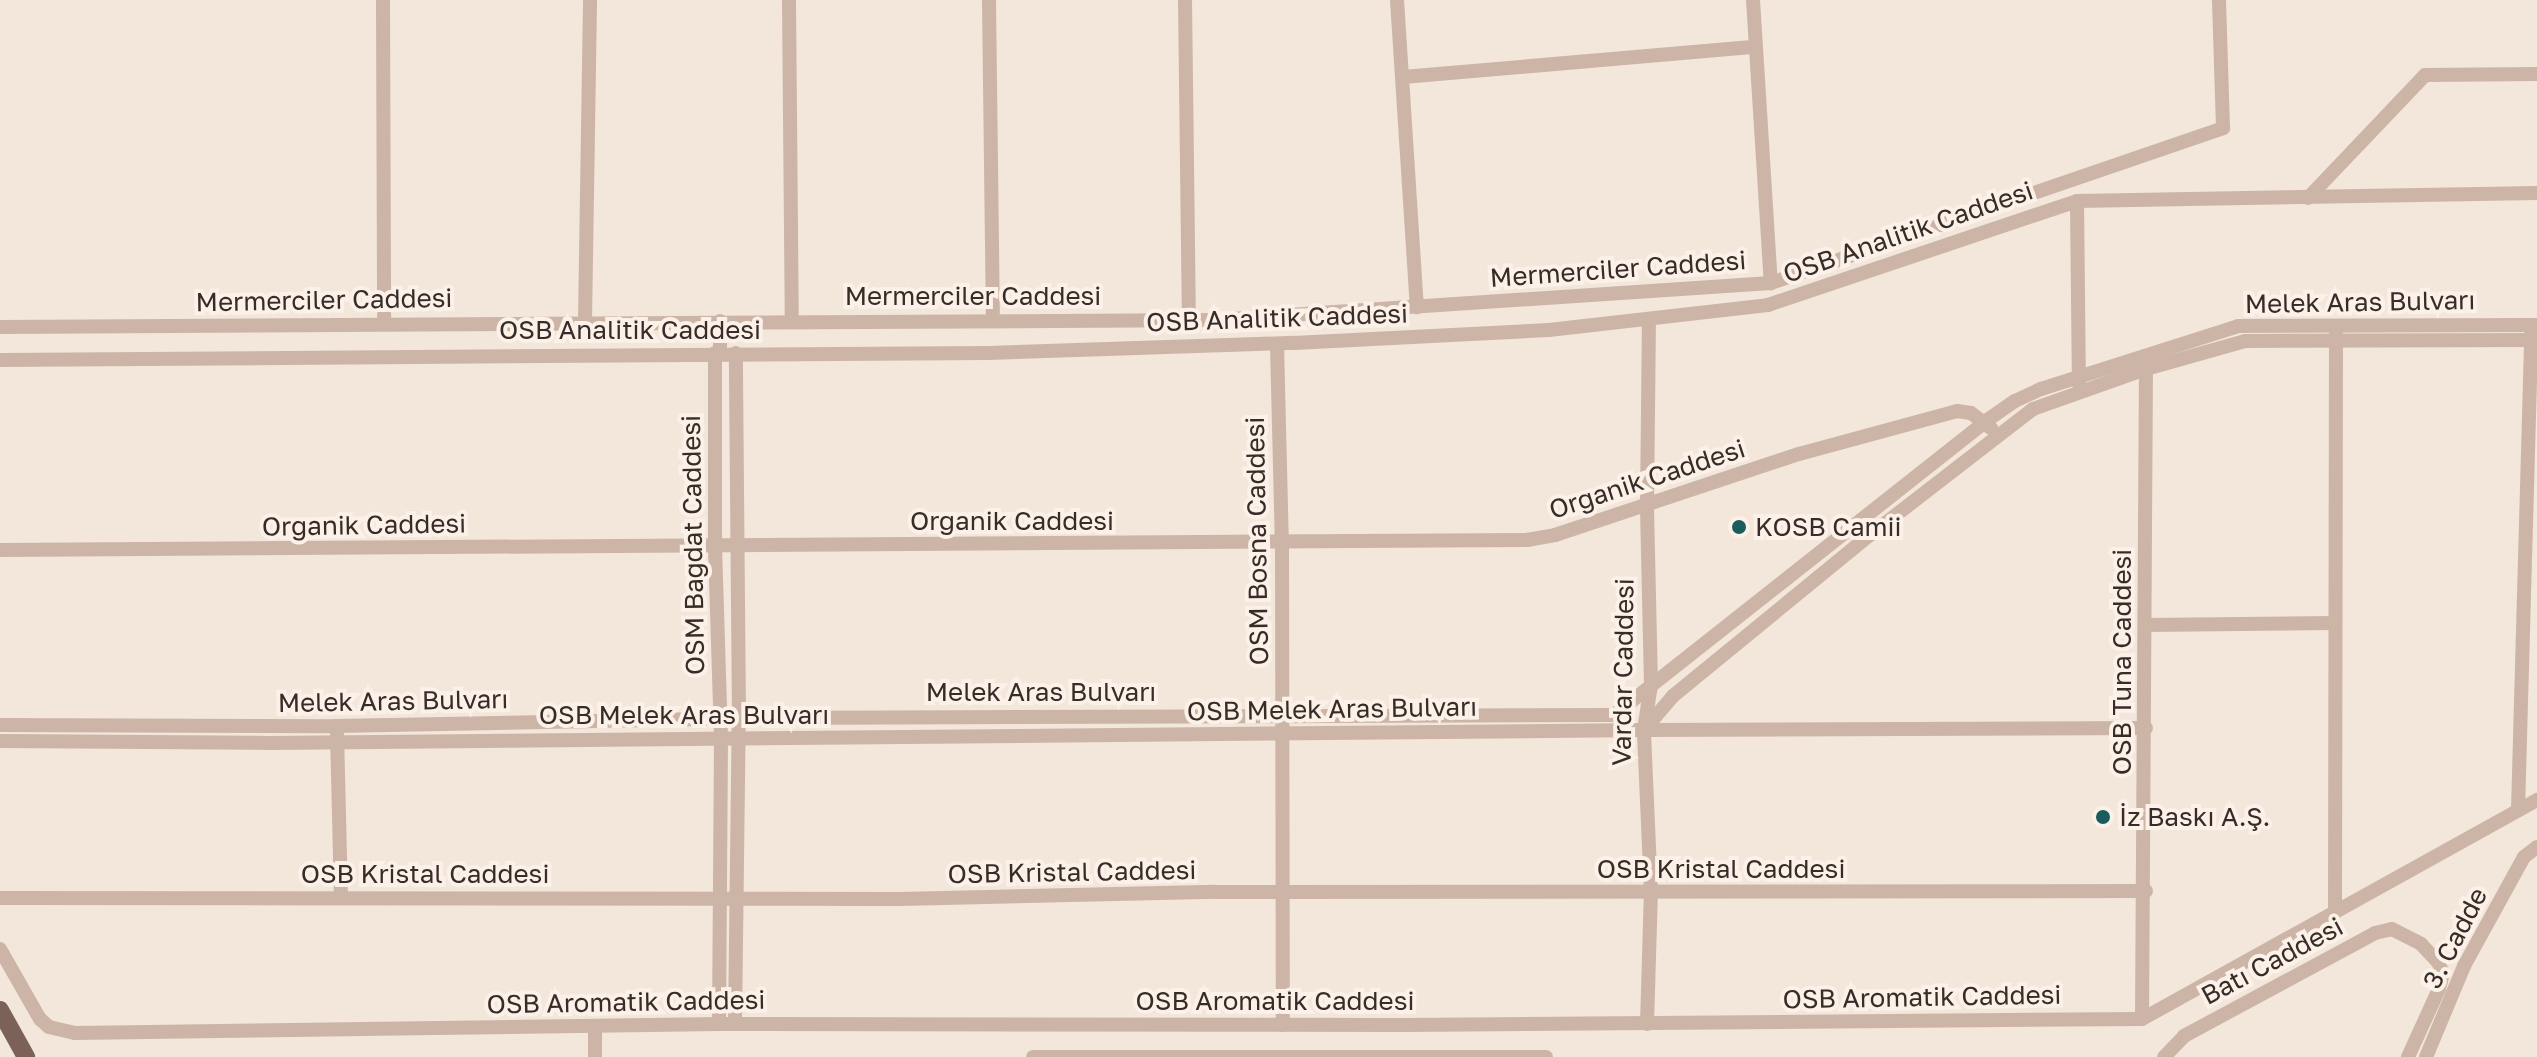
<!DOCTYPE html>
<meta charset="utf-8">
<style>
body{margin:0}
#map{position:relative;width:2537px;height:1057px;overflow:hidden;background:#f3e6db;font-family:"Golos Text",sans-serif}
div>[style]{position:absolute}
.minor>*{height:14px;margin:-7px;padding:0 7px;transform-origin:7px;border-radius:7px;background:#ccb5a6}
.major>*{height:18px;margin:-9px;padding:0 9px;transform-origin:9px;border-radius:9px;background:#7b6158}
.dots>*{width:22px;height:22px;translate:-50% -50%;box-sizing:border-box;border:4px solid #fbf1e8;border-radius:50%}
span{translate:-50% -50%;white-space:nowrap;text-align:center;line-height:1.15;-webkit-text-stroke:8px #fbf1e8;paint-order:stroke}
.street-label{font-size:26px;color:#382c28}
.poi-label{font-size:26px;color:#382c28}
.left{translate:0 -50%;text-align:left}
</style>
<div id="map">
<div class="minor">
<div style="left:383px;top:0;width:323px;rotate:89.8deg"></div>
<div style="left:789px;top:0;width:321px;rotate:89.5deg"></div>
<div style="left:989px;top:0;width:320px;rotate:89.3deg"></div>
<div style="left:1185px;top:0;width:320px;rotate:89.3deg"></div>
<div style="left:1397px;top:0;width:308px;rotate:86.3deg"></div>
<div style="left:1753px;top:0;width:284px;rotate:86.4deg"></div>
<div style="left:1403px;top:77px;width:353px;rotate:-4.9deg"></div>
<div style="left:2308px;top:198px;width:170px;rotate:-46.4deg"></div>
<div style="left:2425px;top:75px;width:112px;rotate:-0.5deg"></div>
<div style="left:2077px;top:201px;width:183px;rotate:89.4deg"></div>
<div style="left:585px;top:321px;width:321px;rotate:-89.1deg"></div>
<div style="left:720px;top:321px;width:32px;rotate:90deg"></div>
<div style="left:0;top:327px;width:1215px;rotate:-0.33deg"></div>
<div style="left:1215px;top:320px;width:557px;rotate:-3.81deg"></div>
<div style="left:1771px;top:283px;width:478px;rotate:-18.9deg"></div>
<div style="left:2223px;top:128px;width:128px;rotate:-91.8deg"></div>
<div style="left:1277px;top:344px;width:200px;rotate:88.6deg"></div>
<div style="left:1282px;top:544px;width:481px;rotate:89.9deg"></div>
<div style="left:715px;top:353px;width:194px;rotate:90deg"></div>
<div style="left:715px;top:547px;width:192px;rotate:88.2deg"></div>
<div style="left:721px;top:739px;width:285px;rotate:90.4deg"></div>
<div style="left:0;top:360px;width:988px;rotate:-0.41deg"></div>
<div style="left:988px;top:353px;width:306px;rotate:-1.9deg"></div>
<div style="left:1294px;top:343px;width:255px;rotate:-2.9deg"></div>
<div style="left:1549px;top:330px;width:220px;rotate:-6.5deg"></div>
<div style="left:1768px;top:305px;width:326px;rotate:-18.6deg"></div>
<div style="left:2077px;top:201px;width:460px;rotate:-1deg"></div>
<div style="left:0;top:550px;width:1527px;rotate:-0.38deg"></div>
<div style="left:1527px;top:540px;width:28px;rotate:-10deg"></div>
<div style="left:1555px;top:535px;width:257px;rotate:-18.4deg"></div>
<div style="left:1799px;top:454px;width:164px;rotate:-15.2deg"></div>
<div style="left:1957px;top:411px;width:14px;rotate:8deg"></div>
<div style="left:1971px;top:413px;width:25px;rotate:37deg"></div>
<div style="left:2145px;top:625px;width:189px;rotate:-0.6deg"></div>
<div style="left:0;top:725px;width:336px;rotate:0.2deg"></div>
<div style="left:336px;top:726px;width:403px;rotate:-1.1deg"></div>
<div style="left:739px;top:718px;width:875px;rotate:-0.2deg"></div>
<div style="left:1614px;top:715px;width:474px;rotate:-38.3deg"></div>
<div style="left:1986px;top:421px;width:35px;rotate:-35deg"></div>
<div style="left:2015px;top:401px;width:29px;rotate:-25deg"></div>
<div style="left:2041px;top:389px;width:207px;rotate:-17.7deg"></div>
<div style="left:2238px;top:326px;width:299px;rotate:-0.2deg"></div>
<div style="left:1644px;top:730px;width:502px;rotate:-0.23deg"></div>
<div style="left:337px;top:734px;width:164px;rotate:88.6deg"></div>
<div style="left:0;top:741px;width:270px;rotate:0.4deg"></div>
<div style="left:270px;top:743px;width:1374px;rotate:-0.54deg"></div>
<div style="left:1644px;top:730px;width:45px;rotate:-49.5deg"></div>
<div style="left:1673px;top:696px;width:254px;rotate:-39.3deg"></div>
<div style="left:1870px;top:535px;width:206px;rotate:-37.7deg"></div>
<div style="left:2033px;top:409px;width:120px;rotate:-19.5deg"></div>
<div style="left:2146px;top:369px;width:103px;rotate:-15.8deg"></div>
<div style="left:2245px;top:341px;width:292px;rotate:-0.2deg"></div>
<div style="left:2518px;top:810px;width:477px;rotate:-88.4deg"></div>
<div style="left:0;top:898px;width:900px;rotate:0.06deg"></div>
<div style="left:900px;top:899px;width:316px;rotate:-1.3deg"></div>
<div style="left:1216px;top:892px;width:930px;rotate:-0.06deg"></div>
<div style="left:2335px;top:912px;width:581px;rotate:-89.9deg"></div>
<div style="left:0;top:949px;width:81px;rotate:60.3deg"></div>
<div style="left:40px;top:1019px;width:12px;rotate:42deg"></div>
<div style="left:49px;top:1027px;width:27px;rotate:13deg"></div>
<div style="left:75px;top:1033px;width:644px;rotate:-0.8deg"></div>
<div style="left:719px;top:1024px;width:685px;rotate:0.08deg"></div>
<div style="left:1404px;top:1025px;width:738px;rotate:-0.47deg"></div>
<div style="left:2142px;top:1019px;width:452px;rotate:-29deg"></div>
<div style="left:2142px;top:1019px;width:657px;rotate:-89.65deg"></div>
<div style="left:735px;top:1024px;width:306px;rotate:-89.3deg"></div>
<div style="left:739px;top:718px;width:365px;rotate:-90.5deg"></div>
<div style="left:1647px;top:1024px;width:131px;rotate:-88.3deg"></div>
<div style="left:1651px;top:893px;width:163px;rotate:-92.5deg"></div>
<div style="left:1644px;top:730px;width:46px;rotate:-81.2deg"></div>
<div style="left:1651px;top:685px;width:180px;rotate:-91.3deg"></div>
<div style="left:1647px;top:505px;width:185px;rotate:-89.4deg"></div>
<div style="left:595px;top:1057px;width:30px;rotate:-90deg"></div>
<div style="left:1033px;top:1057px;width:513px"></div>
<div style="left:2164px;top:1057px;width:29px;rotate:-46deg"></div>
<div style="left:2184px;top:1036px;width:217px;rotate:-28.3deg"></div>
<div style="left:2375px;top:933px;width:17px;rotate:-13deg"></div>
<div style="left:2392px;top:929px;width:33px;rotate:27deg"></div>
<div style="left:2421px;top:944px;width:25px;rotate:47deg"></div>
<div style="left:2438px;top:962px;width:12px;rotate:66deg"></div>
<div style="left:2443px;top:973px;width:16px;rotate:104deg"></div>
<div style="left:2439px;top:989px;width:75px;rotate:114.5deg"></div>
<div style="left:2426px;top:1057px;width:99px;rotate:-67.3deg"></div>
<div style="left:2464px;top:966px;width:124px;rotate:-61.2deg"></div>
<div style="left:2524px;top:857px;width:16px;rotate:-38deg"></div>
</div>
<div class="major">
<div style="left:0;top:1010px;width:54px;rotate:61deg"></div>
</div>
<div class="dots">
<div style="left:1739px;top:527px;background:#1b5c5c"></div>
<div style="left:2103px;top:817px;background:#1b5c5c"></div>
</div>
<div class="street-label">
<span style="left:1908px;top:232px;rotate:-19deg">OSB Analitik Caddesi</span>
<span style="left:1618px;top:269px;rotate:-4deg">Mermerciler Caddesi</span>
<span style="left:973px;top:296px">Mermerciler Caddesi</span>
<span style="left:324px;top:300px;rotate:-1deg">Mermerciler Caddesi</span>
<span style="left:2360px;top:302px;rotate:-1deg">Melek Aras Bulvarı</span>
<span style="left:1277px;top:318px;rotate:-2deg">OSB Analitik Caddesi</span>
<span style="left:630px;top:330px">OSB Analitik Caddesi</span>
<span style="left:1647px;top:479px;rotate:-18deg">Organik Caddesi</span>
<span style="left:1012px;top:521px">Organik Caddesi</span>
<span style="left:364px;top:525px;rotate:-1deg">Organik Caddesi</span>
<span style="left:1257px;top:541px;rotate:-91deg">OSM Bosna Caddesi</span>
<span style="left:693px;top:545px;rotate:-91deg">OSM Bağdat Caddesi</span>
<span style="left:2122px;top:662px;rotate:-90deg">OSB Tuna Caddesi</span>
<span style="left:1623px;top:672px;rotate:-89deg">Vardar Caddesi</span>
<span style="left:1041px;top:692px">Melek Aras Bulvarı</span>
<span style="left:393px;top:701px;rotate:-1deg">Melek Aras Bulvarı</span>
<span style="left:1332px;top:709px;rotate:-1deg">OSB Melek Aras Bulvarı</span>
<span style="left:684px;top:715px">OSB Melek Aras Bulvarı</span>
<span style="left:1721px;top:869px">OSB Kristal Caddesi</span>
<span style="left:1072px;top:872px;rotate:-1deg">OSB Kristal Caddesi</span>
<span style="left:425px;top:874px">OSB Kristal Caddesi</span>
<span style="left:2455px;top:938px;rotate:-63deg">3. Cadde</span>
<span style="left:2272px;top:961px;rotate:-28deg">Batı Caddesi</span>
<span style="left:1922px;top:997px;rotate:-1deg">OSB Aromatik Caddesi</span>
<span style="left:1275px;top:1001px">OSB Aromatik Caddesi</span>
<span style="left:626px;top:1002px;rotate:-1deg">OSB Aromatik Caddesi</span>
</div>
<div class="poi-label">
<span class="left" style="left:1755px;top:527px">KOSB Camii</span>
<span class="left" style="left:2119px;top:817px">İz Baskı A.Ş.</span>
</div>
</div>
